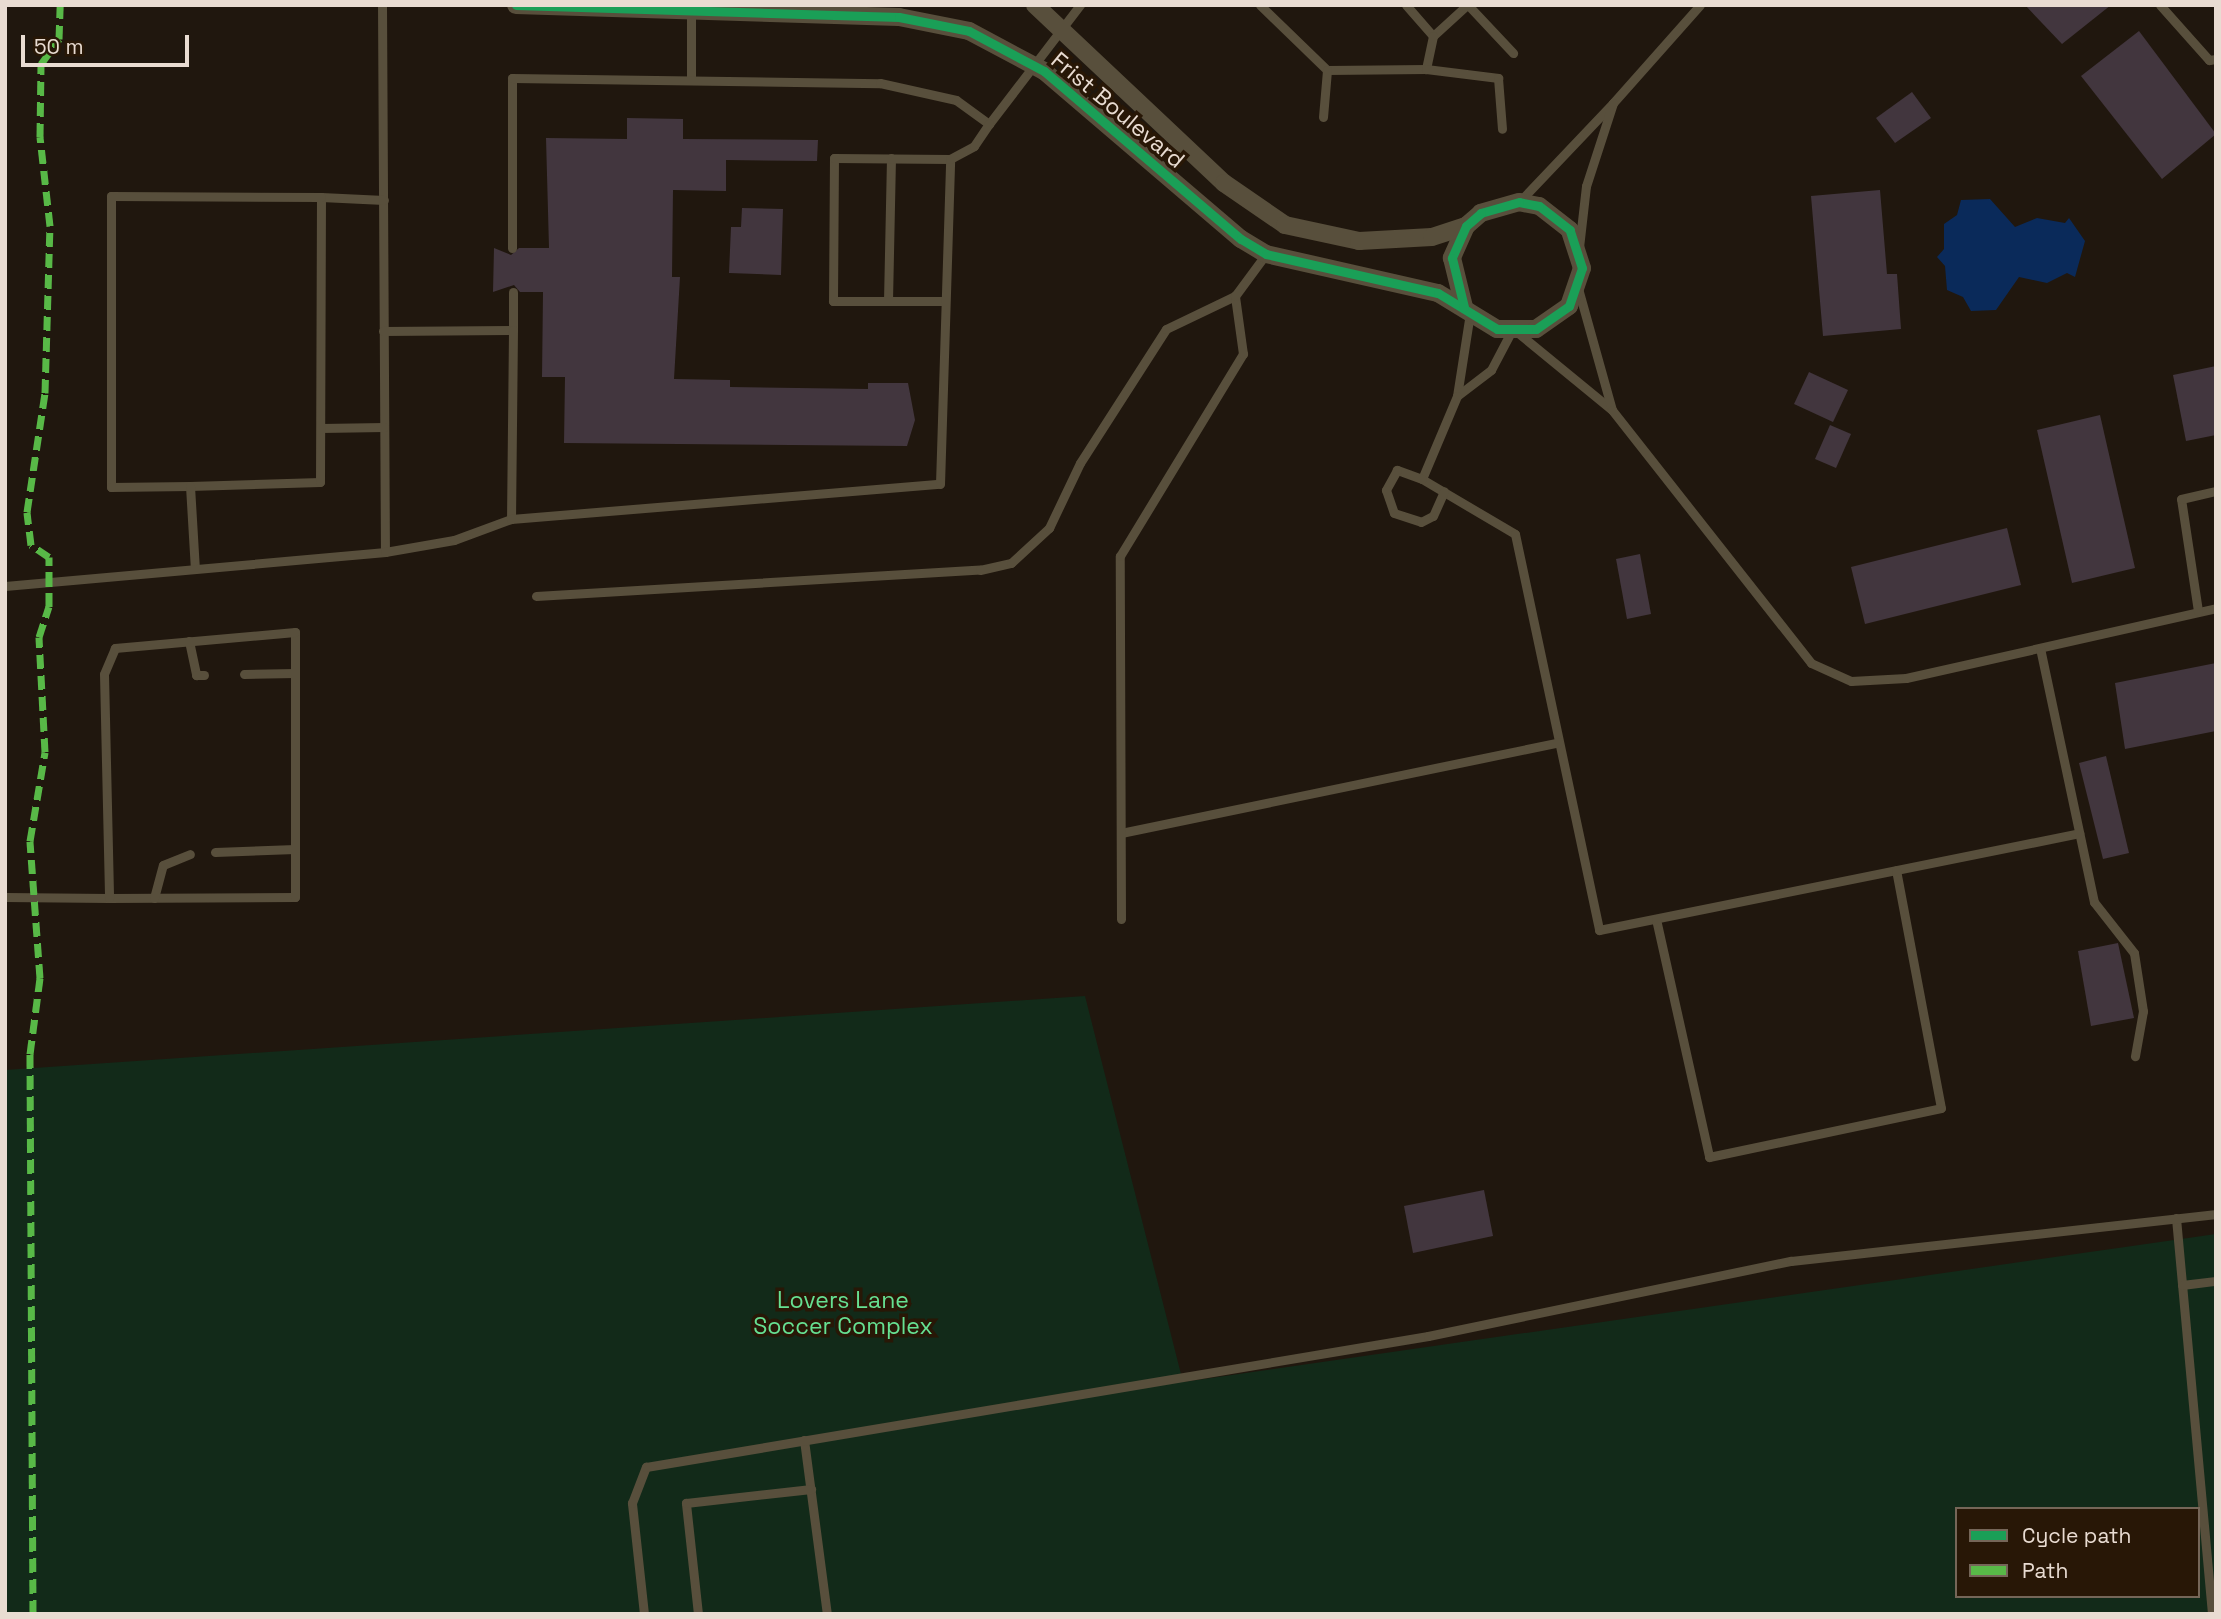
<!DOCTYPE html>
<style>
body{margin:0}
#map{position:relative;width:2221px;height:1619px;overflow:hidden;background:#20170e;font-family:"Space Grotesk",sans-serif}
div>[style]{position:absolute}
.green>*{inset:0;background:#122a19}
.water>*{inset:0;background:#0a2a5a}
.building>*{inset:0;background:#42363e}
.service>*{height:9px;margin:-4.5px;padding:0 4.5px;transform-origin:4.5px;border-radius:4.5px;background:#584f3c}
.minor>*{height:18px;margin:-9px;padding:0 9px;transform-origin:9px;border-radius:9px;background:#584f3c}
.quiet>*{height:7px;margin-top:-3.5px;transform-origin:0;background:repeating-linear-gradient(90deg,#58b947 0 14px,transparent 0 21px)}
.cycleway>*{height:9px;margin:-4.5px;padding:0 4.5px;transform-origin:4.5px;border-radius:4.5px;background:#1a9f57}
span{translate:-50% -50%;white-space:nowrap;text-align:center;line-height:1.15;-webkit-text-stroke:7px #281706;paint-order:stroke}
.street-label{font-size:23px;color:#e9dcd2}
.park-label{font-size:23px;color:#66e092}
.frame{position:absolute;inset:0;border:7px solid #e9dcd2;pointer-events:none}
.legend{position:absolute;left:1955px;top:1507px;width:245px;height:91px;box-sizing:border-box;background:#281706;border:2px solid #756658;margin:0;padding:9px 12px;list-style:none;font-size:21px;color:#e9dcd2}
.legend li{display:flex;align-items:center;gap:14px;height:35px}
.legend b{width:35px;border:2px solid #756658}
.scale{position:absolute;left:21px;top:35px;width:168px;height:32px;box-sizing:border-box;border:4px solid #e9dcd2;border-top:0;padding-left:9px;font-size:21px;line-height:24px;white-space:nowrap;color:#e9dcd2;-webkit-text-stroke:5px #281706;paint-order:stroke}
</style>
<div id="map">
<div class="green">
<div style="clip-path:polygon(evenodd,1085px 996px,1183px 1382px,2216px 1234px,2216px 1614px,5px 1614px,5px 1070px,1085px 996px,1957px 1509px,2198px 1509px,2198px 1596px,1957px 1596px,1957px 1509px)"></div>
</div>
<div class="water">
<div style="clip-path:polygon(1990px 199px,2015px 227px,2037px 218px,2065px 223px,2069px 218px,2085px 241px,2075px 277px,2067px 273px,2047px 283px,2019px 277px,1996px 310px,1971px 311px,1963px 297px,1947px 290px,1945px 266px,1937px 257px,1944px 249px,1944px 224px,1957px 215px,1961px 200px)"></div>
</div>
<div class="building">
<div style="clip-path:polygon(2025px 5px,2111px 5px,2062px 44px)"></div>
<div style="clip-path:polygon(2139px 31px,2216px 134px,2162px 179px,2081px 76px)"></div>
<div style="clip-path:polygon(1912px 92px,1931px 118px,1895px 143px,1876px 118px)"></div>
<div style="clip-path:polygon(627px 118px,683px 119px,683px 139px,818px 140px,817px 161px,726px 160px,726px 191px,673px 190px,672px 277px,680px 277px,674px 379px,730px 380px,730px 387px,868px 389px,868px 383px,908px 383px,915px 420px,907px 446px,564px 443px,565px 377px,542px 377px,543px 292px,520px 292px,514px 285px,493px 292px,494px 248px,511px 255px,519px 248px,549px 248px,546px 138px,627px 139px)"></div>
<div style="clip-path:polygon(1880px 190px,1887px 274px,1897px 274px,1901px 329px,1823px 336px,1811px 196px)"></div>
<div style="clip-path:polygon(742px 208px,783px 209px,781px 275px,729px 273px,731px 227px,741px 227px)"></div>
<div style="clip-path:polygon(2216px 366px,2216px 435px,2186px 441px,2173px 375px)"></div>
<div style="clip-path:polygon(1809px 372px,1848px 390px,1833px 422px,1794px 404px)"></div>
<div style="clip-path:polygon(2100px 415px,2135px 568px,2072px 583px,2037px 430px)"></div>
<div style="clip-path:polygon(1830px 425px,1851px 434px,1836px 468px,1815px 459px)"></div>
<div style="clip-path:polygon(2007px 528px,2021px 585px,1865px 624px,1851px 567px)"></div>
<div style="clip-path:polygon(1640px 554px,1651px 614px,1627px 619px,1616px 559px)"></div>
<div style="clip-path:polygon(2216px 663px,2216px 731px,2125px 749px,2115px 683px)"></div>
<div style="clip-path:polygon(2106px 756px,2129px 853px,2103px 859px,2079px 763px)"></div>
<div style="clip-path:polygon(2118px 943px,2134px 1018px,2091px 1026px,2078px 951px)"></div>
<div style="clip-path:polygon(1484px 1190px,1493px 1236px,1413px 1253px,1404px 1206px)"></div>
</div>
<div class="service">
<div style="left:382px;top:5px;width:547px;rotate:89.69deg"></div>
<div style="left:1260px;top:5px;width:93px;rotate:44.1deg"></div>
<div style="left:1327px;top:70px;width:99px;rotate:-0.6deg"></div>
<div style="left:1406px;top:5px;width:41px;rotate:48.9deg"></div>
<div style="left:1467px;top:5px;width:46px;rotate:137.6deg"></div>
<div style="left:1433px;top:36px;width:34px;rotate:102deg"></div>
<div style="left:1426px;top:69px;width:73px;rotate:7.1deg"></div>
<div style="left:1498px;top:78px;width:51px;rotate:85.5deg"></div>
<div style="left:1468px;top:5px;width:66px;rotate:46.8deg"></div>
<div style="left:2160px;top:5px;width:74px;rotate:48.3deg"></div>
<div style="left:2209px;top:60px;width:7px;rotate:-8deg"></div>
<div style="left:691px;top:7px;width:73px;rotate:90deg"></div>
<div style="left:1613px;top:103px;width:131px;rotate:-48.4deg"></div>
<div style="left:1323px;top:117px;width:47px;rotate:-85.1deg"></div>
<div style="left:321px;top:197px;width:63px;rotate:2.7deg"></div>
<div style="left:1520px;top:201px;width:135px;rotate:-46.5deg"></div>
<div style="left:1613px;top:103px;width:87px;rotate:108deg"></div>
<div style="left:1586px;top:186px;width:61px;rotate:96.5deg"></div>
<div style="left:512px;top:248px;width:170px;rotate:-90deg"></div>
<div style="left:512px;top:78px;width:368px;rotate:0.8deg"></div>
<div style="left:880px;top:83px;width:78px;rotate:12.6deg"></div>
<div style="left:956px;top:100px;width:41px;rotate:36deg"></div>
<div style="left:989px;top:124px;width:150px;rotate:-52.6deg"></div>
<div style="left:888px;top:301px;width:143px;rotate:-88.8deg"></div>
<div style="left:941px;top:301px;width:108px;rotate:180deg"></div>
<div style="left:833px;top:301px;width:143px;rotate:-89.6deg"></div>
<div style="left:834px;top:158px;width:116px;rotate:0.5deg"></div>
<div style="left:1470px;top:313px;width:84px;rotate:98.9deg"></div>
<div style="left:1457px;top:396px;width:43px;rotate:-37.4deg"></div>
<div style="left:1491px;top:370px;width:43px;rotate:-62.2deg"></div>
<div style="left:513px;top:330px;width:38px;rotate:-90deg"></div>
<div style="left:383px;top:331px;width:130px;rotate:-0.4deg"></div>
<div style="left:513px;top:330px;width:189px;rotate:90.6deg"></div>
<div style="left:1517px;top:332px;width:123px;rotate:39.4deg"></div>
<div style="left:1612px;top:410px;width:127px;rotate:-105.6deg"></div>
<div style="left:1457px;top:396px;width:90px;rotate:112.9deg"></div>
<div style="left:1422px;top:479px;width:108px;rotate:30.6deg"></div>
<div style="left:1515px;top:534px;width:405px;rotate:78deg"></div>
<div style="left:1599px;top:930px;width:490px;rotate:-11.4deg"></div>
<div style="left:1612px;top:410px;width:322px;rotate:51.8deg"></div>
<div style="left:1811px;top:663px;width:44px;rotate:24.2deg"></div>
<div style="left:1851px;top:681px;width:55px;rotate:-3.1deg"></div>
<div style="left:1906px;top:678px;width:318px;rotate:-12.7deg"></div>
<div style="left:321px;top:428px;width:63px;rotate:-0.9deg"></div>
<div style="left:1422px;top:479px;width:27px;rotate:-160deg"></div>
<div style="left:1397px;top:470px;width:23px;rotate:119deg"></div>
<div style="left:1386px;top:490px;width:24px;rotate:71deg"></div>
<div style="left:1394px;top:513px;width:28px;rotate:18deg"></div>
<div style="left:1421px;top:522px;width:13px;rotate:-27deg"></div>
<div style="left:1433px;top:516px;width:27px;rotate:-66deg"></div>
<div style="left:190px;top:486px;width:130px;rotate:-1.8deg"></div>
<div style="left:320px;top:482px;width:285px;rotate:-89.8deg"></div>
<div style="left:321px;top:197px;width:210px;rotate:-179.7deg"></div>
<div style="left:111px;top:196px;width:291px;rotate:90deg"></div>
<div style="left:111px;top:487px;width:79px;rotate:-0.7deg"></div>
<div style="left:190px;top:486px;width:83px;rotate:86.6deg"></div>
<div style="left:5px;top:586px;width:382px;rotate:-5.1deg"></div>
<div style="left:385px;top:552px;width:70px;rotate:-9.9deg"></div>
<div style="left:454px;top:540px;width:61px;rotate:-20.2deg"></div>
<div style="left:511px;top:519px;width:430px;rotate:-4.7deg"></div>
<div style="left:940px;top:484px;width:325px;rotate:-88.2deg"></div>
<div style="left:950px;top:159px;width:27px;rotate:-28deg"></div>
<div style="left:974px;top:146px;width:27px;rotate:-56deg"></div>
<div style="left:536px;top:596px;width:445px;rotate:-3.4deg"></div>
<div style="left:980px;top:570px;width:32px;rotate:-13deg"></div>
<div style="left:1011px;top:563px;width:52px;rotate:-42.6deg"></div>
<div style="left:1049px;top:528px;width:72px;rotate:-64.5deg"></div>
<div style="left:1080px;top:463px;width:159px;rotate:-57.3deg"></div>
<div style="left:1166px;top:329px;width:76px;rotate:-25.6deg"></div>
<div style="left:2198px;top:611px;width:113px;rotate:-98.6deg"></div>
<div style="left:2181px;top:499px;width:36px;rotate:-13deg"></div>
<div style="left:189px;top:641px;width:35px;rotate:78deg"></div>
<div style="left:196px;top:675px;width:8px"></div>
<div style="left:2040px;top:648px;width:260px;rotate:78deg"></div>
<div style="left:2094px;top:902px;width:65px;rotate:51.9deg"></div>
<div style="left:2134px;top:953px;width:59px;rotate:81.2deg"></div>
<div style="left:2143px;top:1011px;width:46px;rotate:100.1deg"></div>
<div style="left:244px;top:674px;width:51px;rotate:-1.1deg"></div>
<div style="left:1121px;top:833px;width:447px;rotate:-11.7deg"></div>
<div style="left:215px;top:852px;width:80px;rotate:-2.1deg"></div>
<div style="left:5px;top:897px;width:104px;rotate:0.6deg"></div>
<div style="left:109px;top:898px;width:186px;rotate:-0.3deg"></div>
<div style="left:295px;top:897px;width:265px;rotate:-90deg"></div>
<div style="left:295px;top:632px;width:181px;rotate:174.9deg"></div>
<div style="left:115px;top:648px;width:28px;rotate:113deg"></div>
<div style="left:104px;top:674px;width:224px;rotate:88.7deg"></div>
<div style="left:154px;top:898px;width:34px;rotate:-75deg"></div>
<div style="left:163px;top:865px;width:29px;rotate:-22deg"></div>
<div style="left:1121px;top:919px;width:363px;rotate:-90.2deg"></div>
<div style="left:1120px;top:556px;width:237px;rotate:-58.7deg"></div>
<div style="left:1243px;top:354px;width:59px;rotate:-97.9deg"></div>
<div style="left:1235px;top:296px;width:52px;rotate:-53.6deg"></div>
<div style="left:1656px;top:919px;width:244px;rotate:77.4deg"></div>
<div style="left:1709px;top:1157px;width:237px;rotate:-11.9deg"></div>
<div style="left:1941px;top:1108px;width:242px;rotate:-100.7deg"></div>
<div style="left:2176px;top:1218px;width:398px;rotate:84.8deg"></div>
<div style="left:2182px;top:1285px;width:34px;rotate:-7deg"></div>
<div style="left:804px;top:1440px;width:176px;rotate:82.5deg"></div>
<div style="left:644px;top:1614px;width:112px;rotate:-96.2deg"></div>
<div style="left:632px;top:1503px;width:39px;rotate:-69deg"></div>
<div style="left:646px;top:1467px;width:793px;rotate:-9.51deg"></div>
<div style="left:1428px;top:1336px;width:371px;rotate:-11.7deg"></div>
<div style="left:1791px;top:1261px;width:428px;rotate:-6.3deg"></div>
<div style="left:698px;top:1614px;width:112px;rotate:-96.2deg"></div>
<div style="left:686px;top:1503px;width:126px;rotate:-6.4deg"></div>
</div>
<div class="minor">
<div style="left:516px;top:5px;width:383px;rotate:1.8deg"></div>
<div style="left:899px;top:17px;width:71px;rotate:11.3deg"></div>
<div style="left:969px;top:31px;width:85px;rotate:28.1deg"></div>
<div style="left:1044px;top:71px;width:259px;rotate:40.5deg"></div>
<div style="left:1241px;top:239px;width:29px;rotate:31deg"></div>
<div style="left:1266px;top:254px;width:176px;rotate:12.8deg"></div>
<div style="left:1438px;top:293px;width:69px;rotate:31.4deg"></div>
<div style="left:1497px;top:329px;width:39px"></div>
<div style="left:1536px;top:329px;width:40px;rotate:-34.9deg"></div>
<div style="left:1569px;top:306px;width:40px;rotate:-71.1deg"></div>
<div style="left:1582px;top:268px;width:40px;rotate:-108deg"></div>
<div style="left:1570px;top:230px;width:39px;rotate:-142deg"></div>
<div style="left:1539px;top:206px;width:20px;rotate:-169deg"></div>
<div style="left:1519px;top:202px;width:40px;rotate:164deg"></div>
<div style="left:1481px;top:213px;width:20px;rotate:139deg"></div>
<div style="left:1466px;top:226px;width:35px;rotate:114deg"></div>
<div style="left:1452px;top:258px;width:50px;rotate:76.2deg"></div>
<div style="left:1035px;top:5px;width:260px;rotate:43.3deg"></div>
<div style="left:1224px;top:183px;width:74px;rotate:34.5deg"></div>
<div style="left:1285px;top:225px;width:76px;rotate:12.2deg"></div>
<div style="left:1359px;top:241px;width:73px;rotate:-3.1deg"></div>
<div style="left:1432px;top:237px;width:36px;rotate:-18deg"></div>
</div>
<div class="quiet">
<div style="left:33px;top:1614px;width:560px;rotate:-90.31deg"></div>
<div style="left:30px;top:1054px;width:77px;rotate:-82.5deg"></div>
<div style="left:40px;top:978px;width:137px;rotate:-94.2deg"></div>
<div style="left:30px;top:841px;width:90px;rotate:-80.4deg"></div>
<div style="left:45px;top:752px;width:115px;rotate:-93deg"></div>
<div style="left:39px;top:637px;width:32px;rotate:-72deg"></div>
<div style="left:49px;top:607px;width:50px;rotate:-90deg"></div>
<div style="left:49px;top:557px;width:22px;rotate:-146deg"></div>
<div style="left:31px;top:545px;width:33px;rotate:-97deg"></div>
<div style="left:27px;top:512px;width:120px;rotate:-81.4deg"></div>
<div style="left:45px;top:393px;width:167px;rotate:-88.3deg"></div>
<div style="left:50px;top:226px;width:90px;rotate:-96.4deg"></div>
<div style="left:40px;top:137px;width:73px;rotate:-89.2deg"></div>
<div style="left:41px;top:64px;width:31px;rotate:-54deg"></div>
<div style="left:59px;top:39px;width:34px;rotate:-88deg"></div>
</div>
<div class="cycleway">
<div style="left:516px;top:5px;width:383px;rotate:1.8deg"></div>
<div style="left:899px;top:17px;width:71px;rotate:11.3deg"></div>
<div style="left:969px;top:31px;width:85px;rotate:28.1deg"></div>
<div style="left:1044px;top:71px;width:259px;rotate:40.5deg"></div>
<div style="left:1241px;top:239px;width:29px;rotate:31deg"></div>
<div style="left:1266px;top:254px;width:176px;rotate:12.8deg"></div>
<div style="left:1438px;top:293px;width:69px;rotate:31.4deg"></div>
<div style="left:1497px;top:329px;width:39px"></div>
<div style="left:1536px;top:329px;width:40px;rotate:-34.9deg"></div>
<div style="left:1569px;top:306px;width:40px;rotate:-71.1deg"></div>
<div style="left:1582px;top:268px;width:40px;rotate:-108deg"></div>
<div style="left:1570px;top:230px;width:39px;rotate:-142deg"></div>
<div style="left:1539px;top:206px;width:20px;rotate:-169deg"></div>
<div style="left:1519px;top:202px;width:40px;rotate:164deg"></div>
<div style="left:1481px;top:213px;width:20px;rotate:139deg"></div>
<div style="left:1466px;top:226px;width:35px;rotate:114deg"></div>
<div style="left:1452px;top:258px;width:50px;rotate:76.2deg"></div>
</div>
<div class="street-label">
<span style="left:1118px;top:110px;rotate:40deg">Frist Boulevard</span>
</div>
<div class="park-label">
<span style="left:843px;top:1313px">Lovers Lane<br>Soccer Complex</span>
</div>
<div class="frame"></div>
<ul class="legend">
<li><b style="height:9px;background:#1a9f57"></b>Cycle path</li>
<li><b style="height:9px;background:#58b947"></b>Path</li>
</ul>
<div class="scale">50 m</div>
</div>
